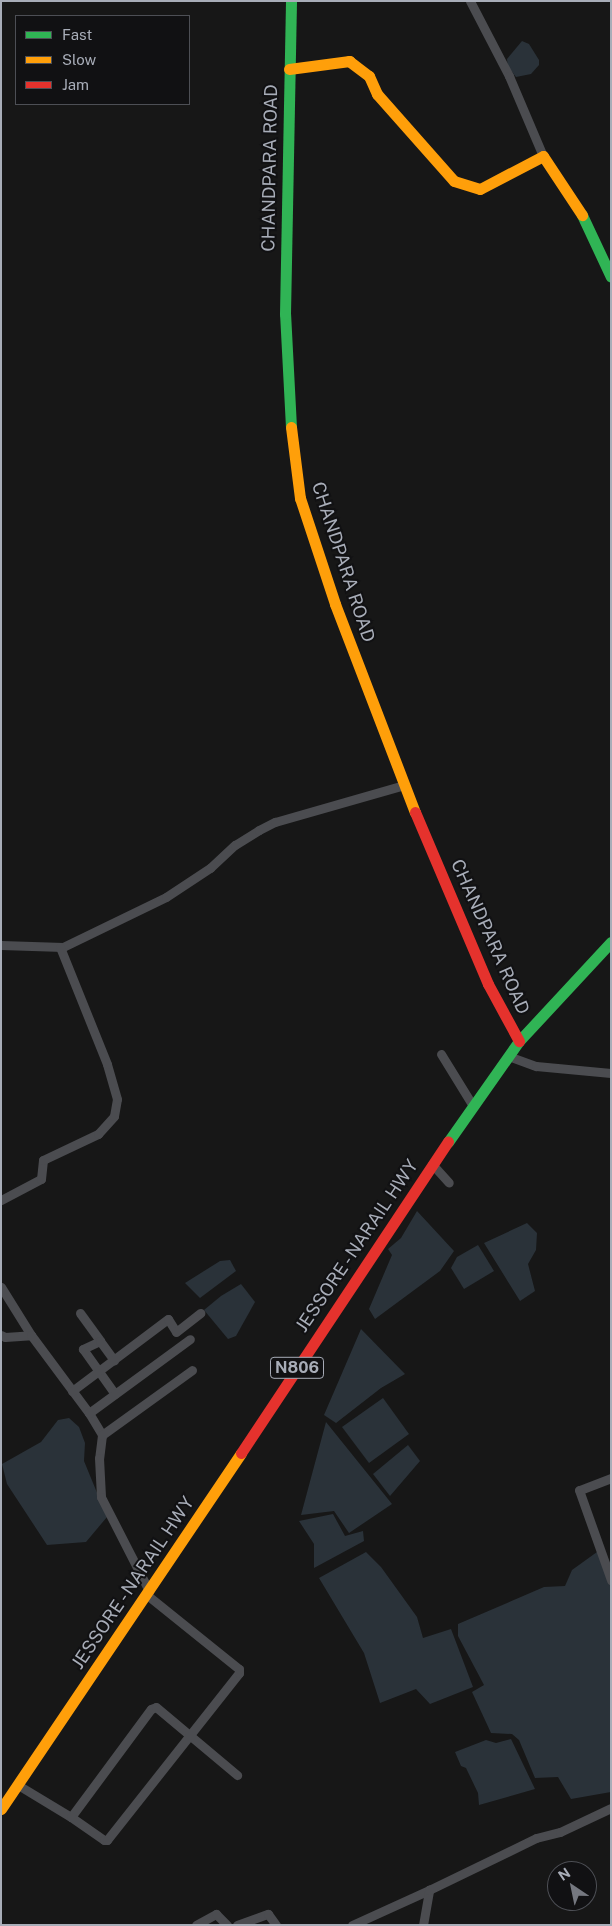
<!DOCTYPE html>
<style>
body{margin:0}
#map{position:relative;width:612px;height:1926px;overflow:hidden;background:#171717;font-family:"Public Sans",sans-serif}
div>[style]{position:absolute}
.water>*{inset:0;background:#2a3239}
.street>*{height:9px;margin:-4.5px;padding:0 4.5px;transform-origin:4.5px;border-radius:4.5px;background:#4b4c50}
.fast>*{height:11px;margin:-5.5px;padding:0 5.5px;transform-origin:5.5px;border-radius:5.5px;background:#30b455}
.slow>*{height:11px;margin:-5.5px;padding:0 5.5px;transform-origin:5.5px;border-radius:5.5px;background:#ff9f0a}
.jam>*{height:11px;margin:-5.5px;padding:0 5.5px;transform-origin:5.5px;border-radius:5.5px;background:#e5322d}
span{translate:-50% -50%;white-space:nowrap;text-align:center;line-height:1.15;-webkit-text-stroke:4px #111113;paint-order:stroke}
.shield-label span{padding:1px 4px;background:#111113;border:1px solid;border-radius:4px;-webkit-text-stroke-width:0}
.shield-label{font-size:16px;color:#a8adb8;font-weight:700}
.street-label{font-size:18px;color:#a8adb8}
.frame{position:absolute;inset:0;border:2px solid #a8adb8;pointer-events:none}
.legend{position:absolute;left:15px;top:15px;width:175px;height:90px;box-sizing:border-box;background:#111113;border:1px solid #4d4f55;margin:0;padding:6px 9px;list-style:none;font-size:15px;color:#a8adb8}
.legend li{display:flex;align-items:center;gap:10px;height:25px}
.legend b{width:25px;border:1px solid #4d4f55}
.north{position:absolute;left:547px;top:1861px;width:50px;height:50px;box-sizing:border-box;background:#111113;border:1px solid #4d4f55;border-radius:50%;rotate:326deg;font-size:14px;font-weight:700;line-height:20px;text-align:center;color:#a8adb8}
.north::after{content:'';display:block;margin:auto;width:18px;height:22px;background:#757880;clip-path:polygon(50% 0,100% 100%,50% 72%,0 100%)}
</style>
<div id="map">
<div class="water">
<div style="clip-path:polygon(522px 41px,529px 44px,539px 60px,539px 65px,531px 74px,516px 77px,508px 67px,507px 59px)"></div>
<div style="clip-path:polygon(417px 1211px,454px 1251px,440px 1271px,375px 1319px,369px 1309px,392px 1255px,388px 1249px,401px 1238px)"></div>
<div style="clip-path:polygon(527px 1223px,537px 1233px,536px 1250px,528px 1264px,535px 1291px,520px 1301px,484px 1243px)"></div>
<div style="clip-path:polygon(478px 1245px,494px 1271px,464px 1289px,451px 1268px,457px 1257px)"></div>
<div style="clip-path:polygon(230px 1260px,236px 1271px,200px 1298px,185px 1283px,220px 1261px)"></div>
<div style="clip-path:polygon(241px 1284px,255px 1302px,236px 1336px,228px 1339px,204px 1310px,221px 1296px)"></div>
<div style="clip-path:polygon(361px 1329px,405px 1374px,381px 1388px,336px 1423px,324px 1415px)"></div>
<div style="clip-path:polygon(383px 1398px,409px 1434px,369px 1463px,342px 1427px)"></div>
<div style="clip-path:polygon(69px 1418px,79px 1427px,85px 1443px,84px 1461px,107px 1517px,86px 1542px,47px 1545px,7px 1484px,2px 1464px,41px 1442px,58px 1420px)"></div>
<div style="clip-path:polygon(326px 1422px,392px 1504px,349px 1533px,334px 1511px,301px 1515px)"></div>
<div style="clip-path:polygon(408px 1445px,420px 1461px,390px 1496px,373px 1474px)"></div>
<div style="clip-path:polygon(333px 1514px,345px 1536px,363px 1531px,364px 1541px,314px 1568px,314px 1544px,299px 1521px)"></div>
<div style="clip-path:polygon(366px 1552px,381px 1567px,417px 1617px,423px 1638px,451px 1629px,473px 1687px,430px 1704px,416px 1689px,380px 1703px,364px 1653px,319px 1578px)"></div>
<div style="clip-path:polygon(597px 1552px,611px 1572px,611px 1792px,571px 1799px,558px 1777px,535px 1778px,519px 1740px,512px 1734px,491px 1733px,472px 1692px,484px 1685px,458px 1636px,458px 1624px,544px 1587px,565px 1586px,572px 1570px)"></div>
<div style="clip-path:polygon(511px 1739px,535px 1789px,479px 1805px,478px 1793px,466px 1768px,461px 1766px,455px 1752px,486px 1740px,496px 1743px)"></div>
</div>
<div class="street">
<div style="left:470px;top:1px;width:85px;rotate:62.5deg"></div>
<div style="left:509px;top:76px;width:87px;rotate:67deg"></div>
<div style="left:1px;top:945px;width:62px;rotate:1.8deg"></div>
<div style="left:63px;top:947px;width:114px;rotate:-25.9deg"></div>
<div style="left:166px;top:897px;width:53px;rotate:-33.4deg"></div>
<div style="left:210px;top:868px;width:34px;rotate:-43deg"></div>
<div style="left:235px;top:845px;width:28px;rotate:-32deg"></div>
<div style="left:259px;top:830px;width:18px;rotate:-27deg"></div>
<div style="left:275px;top:822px;width:134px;rotate:-16deg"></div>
<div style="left:441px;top:1054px;width:61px;rotate:58.4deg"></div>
<div style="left:508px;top:1056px;width:30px;rotate:20deg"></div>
<div style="left:536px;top:1066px;width:75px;rotate:5.3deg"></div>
<div style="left:432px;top:1164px;width:25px;rotate:48deg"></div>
<div style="left:1px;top:1200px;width:45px;rotate:-27.7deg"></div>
<div style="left:41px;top:1179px;width:19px;rotate:-84deg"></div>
<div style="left:43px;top:1160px;width:61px;rotate:-25.3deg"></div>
<div style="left:98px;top:1134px;width:24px;rotate:-48deg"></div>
<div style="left:114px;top:1116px;width:17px;rotate:-80deg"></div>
<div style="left:117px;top:1099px;width:36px;rotate:-106deg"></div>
<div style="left:107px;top:1064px;width:126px;rotate:-111.9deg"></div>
<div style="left:1px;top:1287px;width:57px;rotate:58deg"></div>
<div style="left:80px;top:1313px;width:34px;rotate:54deg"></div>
<div style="left:100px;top:1341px;width:19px;rotate:155deg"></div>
<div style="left:83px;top:1349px;width:55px;rotate:54.6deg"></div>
<div style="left:1px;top:1335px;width:4px;rotate:27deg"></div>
<div style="left:5px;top:1337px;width:26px;rotate:-4deg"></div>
<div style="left:31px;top:1335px;width:97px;rotate:53.4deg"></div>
<div style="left:89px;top:1413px;width:26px;rotate:59deg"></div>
<div style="left:102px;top:1435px;width:23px;rotate:97deg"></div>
<div style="left:99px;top:1458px;width:39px;rotate:87deg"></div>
<div style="left:101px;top:1497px;width:106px;rotate:62.9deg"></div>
<div style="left:100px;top:1341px;width:24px;rotate:54deg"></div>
<div style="left:72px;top:1391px;width:120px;rotate:-36.9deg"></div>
<div style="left:168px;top:1319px;width:15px;rotate:58deg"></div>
<div style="left:176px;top:1332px;width:31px;rotate:-38deg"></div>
<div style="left:89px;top:1413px;width:125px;rotate:-36.2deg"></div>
<div style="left:102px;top:1435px;width:111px;rotate:-35.8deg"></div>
<div style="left:611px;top:1478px;width:34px;rotate:159deg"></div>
<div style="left:579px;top:1490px;width:96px;rotate:70.4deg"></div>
<div style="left:18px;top:1785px;width:62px;rotate:31.1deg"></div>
<div style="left:71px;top:1817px;width:134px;rotate:-53.5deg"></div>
<div style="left:151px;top:1709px;width:5px;rotate:-22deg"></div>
<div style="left:156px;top:1707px;width:106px;rotate:40deg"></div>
<div style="left:71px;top:1817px;width:40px;rotate:34.9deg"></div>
<div style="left:104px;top:1840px;width:3px"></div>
<div style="left:107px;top:1840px;width:213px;rotate:-51.7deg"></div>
<div style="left:239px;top:1673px;width:4px;rotate:-90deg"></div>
<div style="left:239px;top:1669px;width:118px;rotate:-141.2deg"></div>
<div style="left:196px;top:1925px;width:23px;rotate:-29deg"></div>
<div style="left:216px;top:1914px;width:16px;rotate:45deg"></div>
<div style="left:237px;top:1925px;width:33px;rotate:-20deg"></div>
<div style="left:268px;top:1914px;width:14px;rotate:54deg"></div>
<div style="left:352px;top:1925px;width:85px;rotate:-24.4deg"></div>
<div style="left:423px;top:1925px;width:36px;rotate:-80deg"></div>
<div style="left:429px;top:1890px;width:119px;rotate:-25.9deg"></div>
<div style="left:536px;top:1838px;width:25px;rotate:-14deg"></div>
<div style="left:560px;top:1832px;width:56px;rotate:-25.2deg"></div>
</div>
<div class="fast">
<div style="left:582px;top:215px;width:68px;rotate:64.9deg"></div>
<div style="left:291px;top:427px;width:113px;rotate:-93deg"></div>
<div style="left:285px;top:314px;width:313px;rotate:-88.9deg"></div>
<div style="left:448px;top:1142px;width:123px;rotate:-54.9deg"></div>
<div style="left:519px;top:1041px;width:135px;rotate:-47.1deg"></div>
</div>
<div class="slow">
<div style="left:289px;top:69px;width:61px;rotate:-7.6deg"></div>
<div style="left:349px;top:61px;width:25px;rotate:37deg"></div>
<div style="left:369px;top:76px;width:20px;rotate:66deg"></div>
<div style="left:377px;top:94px;width:116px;rotate:48.5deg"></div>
<div style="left:454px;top:181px;width:27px;rotate:17deg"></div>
<div style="left:480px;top:189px;width:71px;rotate:-27.6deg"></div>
<div style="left:543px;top:156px;width:71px;rotate:56.5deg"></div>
<div style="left:291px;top:427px;width:72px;rotate:82.8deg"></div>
<div style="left:300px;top:498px;width:112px;rotate:71.7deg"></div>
<div style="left:335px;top:604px;width:223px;rotate:69deg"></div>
<div style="left:1px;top:1809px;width:429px;rotate:-56deg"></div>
</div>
<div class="jam">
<div style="left:415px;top:812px;width:187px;rotate:67deg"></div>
<div style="left:488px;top:984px;width:65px;rotate:61.5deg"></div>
<div style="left:241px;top:1453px;width:374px;rotate:-56.4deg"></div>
</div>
<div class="shield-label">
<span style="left:297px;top:1368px">N806</span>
</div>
<div class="street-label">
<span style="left:270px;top:168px;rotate:-89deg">CHANDPARA ROAD</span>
<span style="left:343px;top:562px;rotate:72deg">CHANDPARA ROAD</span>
<span style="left:490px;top:937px;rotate:66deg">CHANDPARA ROAD</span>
<span style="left:357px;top:1246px;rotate:-56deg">JESSORE - NARAIL HWY</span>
<span style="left:133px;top:1583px;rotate:-56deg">JESSORE - NARAIL HWY</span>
</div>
<div class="frame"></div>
<ul class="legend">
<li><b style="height:6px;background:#30b455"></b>Fast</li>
<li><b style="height:6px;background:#ff9f0a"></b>Slow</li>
<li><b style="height:6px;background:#e5322d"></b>Jam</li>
</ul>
<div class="north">N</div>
</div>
